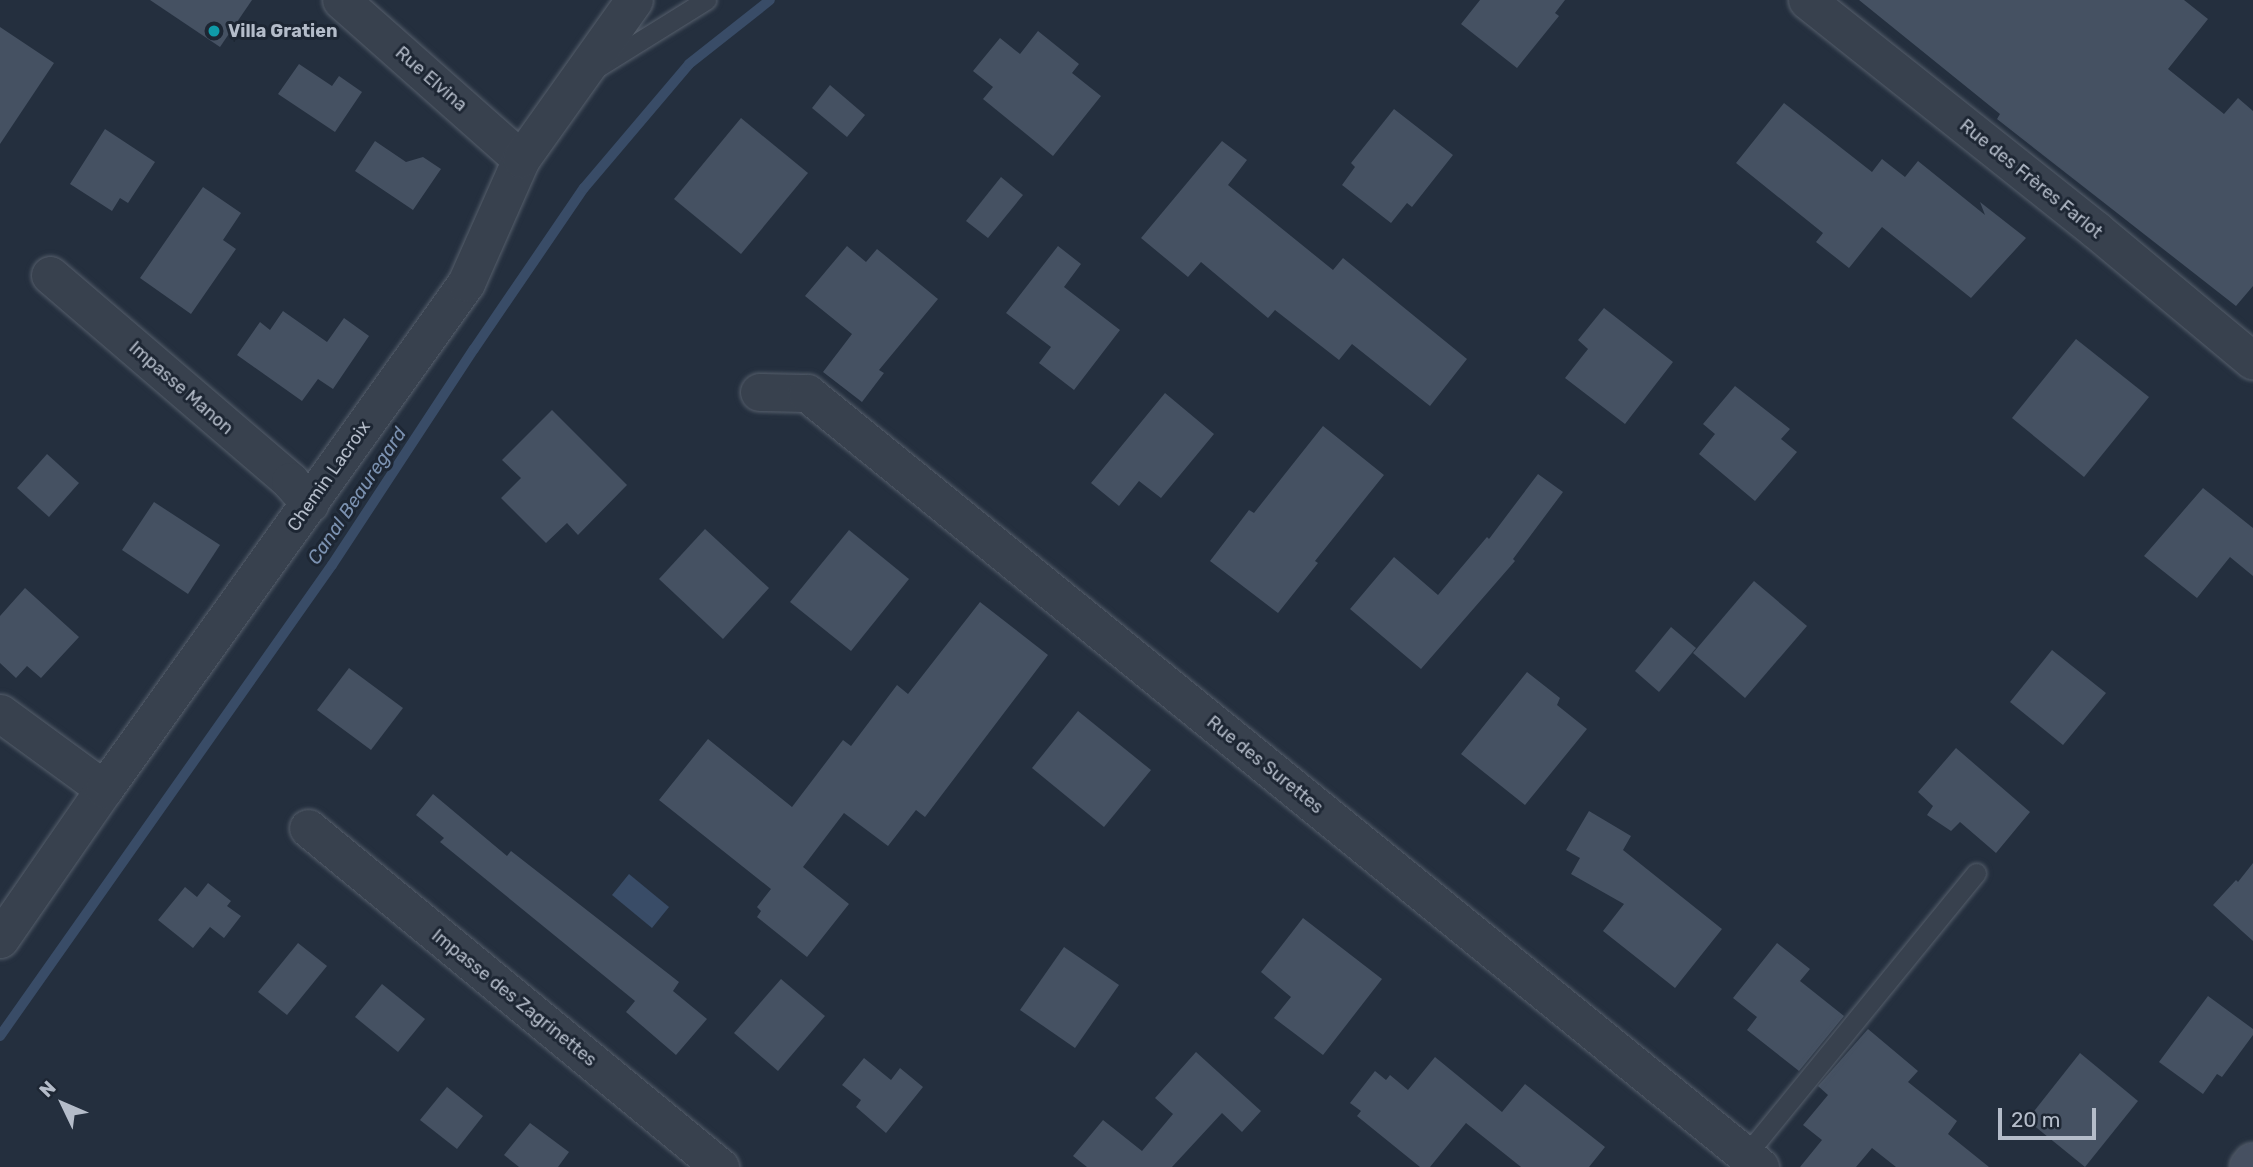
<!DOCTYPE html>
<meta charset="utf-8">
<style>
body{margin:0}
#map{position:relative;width:2253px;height:1167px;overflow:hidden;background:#242f3e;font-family:Rubik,sans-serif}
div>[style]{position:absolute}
.water>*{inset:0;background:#394c67}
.stream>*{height:10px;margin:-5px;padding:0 5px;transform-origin:5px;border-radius:5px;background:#394c67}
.building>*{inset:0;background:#455162}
.roads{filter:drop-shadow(0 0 2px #565f6c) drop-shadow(0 0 2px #565f6c)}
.service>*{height:19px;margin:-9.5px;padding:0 9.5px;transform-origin:9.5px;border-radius:9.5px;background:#38414e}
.minor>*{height:37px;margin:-18.5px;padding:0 18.5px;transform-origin:18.5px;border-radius:18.5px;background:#38414e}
.secondary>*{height:38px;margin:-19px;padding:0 19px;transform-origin:19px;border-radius:19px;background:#465061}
.dots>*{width:19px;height:19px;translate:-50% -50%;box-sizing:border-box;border:4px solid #1d2633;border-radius:50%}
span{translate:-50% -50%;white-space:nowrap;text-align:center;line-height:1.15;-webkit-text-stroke:6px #1d2633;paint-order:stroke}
.poi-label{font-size:18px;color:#b4bcc9;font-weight:700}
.left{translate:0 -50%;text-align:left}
.street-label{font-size:18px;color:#b4bcc9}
.water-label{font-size:19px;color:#7c92b1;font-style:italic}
.north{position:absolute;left:28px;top:1069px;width:70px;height:70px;-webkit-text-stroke:5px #1d2633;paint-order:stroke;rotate:314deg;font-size:19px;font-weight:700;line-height:28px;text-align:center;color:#b4bcc9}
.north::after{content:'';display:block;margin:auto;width:24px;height:32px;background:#b4bcc9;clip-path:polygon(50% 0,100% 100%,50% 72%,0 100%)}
.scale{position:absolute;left:1998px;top:1108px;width:98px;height:32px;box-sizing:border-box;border:4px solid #b4bcc9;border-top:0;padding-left:9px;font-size:21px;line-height:24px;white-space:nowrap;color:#b4bcc9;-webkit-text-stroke:5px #1d2633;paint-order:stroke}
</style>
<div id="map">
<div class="water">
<div style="clip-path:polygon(629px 874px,669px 907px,652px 928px,612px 895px)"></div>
</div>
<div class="stream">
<div style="left:0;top:1036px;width:576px;rotate:-54.82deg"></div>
<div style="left:332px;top:565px;width:258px;rotate:-56.7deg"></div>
<div style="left:474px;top:349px;width:195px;rotate:-55.7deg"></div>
<div style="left:584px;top:188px;width:162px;rotate:-49.7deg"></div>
<div style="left:689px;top:64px;width:103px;rotate:-38.3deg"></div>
</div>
<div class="building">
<div style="clip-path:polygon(150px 0,252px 0,220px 47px)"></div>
<div style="clip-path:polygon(1480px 0,1565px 0,1555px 13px,1559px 16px,1517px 68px,1461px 24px)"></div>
<div style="clip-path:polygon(1859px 0,2184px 0,2208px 19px,2168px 69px,2224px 114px,2238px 98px,2253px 111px,2253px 286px,2236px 306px,1997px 119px,2000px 114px)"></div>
<div style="clip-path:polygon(0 27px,54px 63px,0 144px)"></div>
<div style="clip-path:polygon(1038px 31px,1079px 64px,1072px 73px,1101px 96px,1053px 156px,983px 99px,993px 87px,973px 71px,1000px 38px,1020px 54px)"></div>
<div style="clip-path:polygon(299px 64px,332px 86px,339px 76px,362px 92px,335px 132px,278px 94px)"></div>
<div style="clip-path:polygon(830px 85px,865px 115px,847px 137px,812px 108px)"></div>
<div style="clip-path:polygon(1784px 103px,1872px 172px,1882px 159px,1905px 177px,1918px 161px,1985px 215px,1980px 202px,2026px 238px,1971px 298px,1882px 227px,1849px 268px,1816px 242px,1823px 233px,1736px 163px)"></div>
<div style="clip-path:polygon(1394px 109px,1453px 155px,1412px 207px,1407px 203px,1391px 223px,1342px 185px,1355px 167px,1351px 163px)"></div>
<div style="clip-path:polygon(741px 118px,808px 173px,741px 254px,674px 199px)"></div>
<div style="clip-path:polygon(105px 129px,155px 162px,128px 203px,120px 198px,112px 211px,70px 184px)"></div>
<div style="clip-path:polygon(375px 141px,406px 162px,423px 157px,441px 169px,413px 210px,355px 171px)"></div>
<div style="clip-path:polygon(1222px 141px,1247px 160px,1228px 185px,1333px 270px,1343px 258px,1467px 359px,1430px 406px,1352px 344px,1339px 360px,1275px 310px,1268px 318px,1201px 262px,1188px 277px,1141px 238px)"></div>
<div style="clip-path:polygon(1001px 177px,1023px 195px,988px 238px,966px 221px)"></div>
<div style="clip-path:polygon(203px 187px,241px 213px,223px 240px,236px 249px,191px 314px,140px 278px)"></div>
<div style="clip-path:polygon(847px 246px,866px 262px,877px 249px,938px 299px,879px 370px,884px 373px,862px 402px,823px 372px,852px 334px,805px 296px)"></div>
<div style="clip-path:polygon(1058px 246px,1081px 264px,1064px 287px,1120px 330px,1074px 390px,1039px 363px,1051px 347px,1006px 313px)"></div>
<div style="clip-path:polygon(1604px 308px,1673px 362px,1625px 424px,1565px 378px,1588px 349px,1578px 340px)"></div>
<div style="clip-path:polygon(283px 311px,327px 342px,344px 318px,369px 336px,333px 389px,318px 379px,302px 401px,237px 355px,260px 322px,270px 330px)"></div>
<div style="clip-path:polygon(2076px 339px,2149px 397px,2084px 477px,2012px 418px)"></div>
<div style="clip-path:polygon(1735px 386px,1790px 429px,1781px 439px,1797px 452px,1755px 501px,1699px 454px,1715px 434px,1703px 424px)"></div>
<div style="clip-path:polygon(1165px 393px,1214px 434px,1161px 498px,1139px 481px,1119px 506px,1091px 483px)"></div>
<div style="clip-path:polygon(552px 410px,627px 485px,578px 535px,567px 523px,546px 543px,501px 498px,521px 478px,502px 460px)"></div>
<div style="clip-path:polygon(1323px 426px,1384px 475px,1315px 561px,1318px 563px,1278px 613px,1210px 561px,1249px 510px,1254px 513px)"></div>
<div style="clip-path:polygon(47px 454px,79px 483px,49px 517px,17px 488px)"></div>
<div style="clip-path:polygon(1538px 474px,1563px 492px,1513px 559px,1515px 561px,1421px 669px,1350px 609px,1394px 557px,1438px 595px,1487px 537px,1489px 539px)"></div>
<div style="clip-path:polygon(2203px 488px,2253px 528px,2253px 576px,2230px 557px,2197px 598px,2144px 556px)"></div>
<div style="clip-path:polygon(154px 502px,220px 545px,188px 594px,122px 550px)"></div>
<div style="clip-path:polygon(705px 529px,769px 588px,723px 639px,659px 579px)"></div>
<div style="clip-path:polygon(849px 530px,909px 579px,851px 651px,790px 602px)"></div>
<div style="clip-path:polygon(1754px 581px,1807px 626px,1745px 698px,1693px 653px)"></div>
<div style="clip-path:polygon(25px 588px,79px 637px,41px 678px,27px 666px,16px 678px,0 663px,0 616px)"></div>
<div style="clip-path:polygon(980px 602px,1048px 655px,925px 817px,916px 810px,888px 846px,844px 813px,803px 867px,849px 904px,807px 957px,757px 917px,761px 911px,757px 907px,771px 889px,659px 800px,708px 739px,792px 807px,843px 740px,851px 746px,897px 685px,908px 694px)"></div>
<div style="clip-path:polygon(1671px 627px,1696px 648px,1659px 692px,1635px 671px)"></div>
<div style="clip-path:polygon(2052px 650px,2106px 693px,2063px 745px,2010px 702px)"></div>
<div style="clip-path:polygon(349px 668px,403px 708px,371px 750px,317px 710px)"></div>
<div style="clip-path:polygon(1527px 672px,1560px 698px,1557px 705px,1587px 729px,1525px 805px,1461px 754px)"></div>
<div style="clip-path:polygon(1078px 711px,1151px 770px,1104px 827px,1032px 768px)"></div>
<div style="clip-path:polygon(1956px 748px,2030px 812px,1996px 853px,1960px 822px,1951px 831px,1927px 815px,1933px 806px,1918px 792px)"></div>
<div style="clip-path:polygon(433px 794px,507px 856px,511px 851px,679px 982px,673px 991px,707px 1019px,676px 1055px,626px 1012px,635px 1001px,440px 842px,444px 838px,416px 815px)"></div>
<div style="clip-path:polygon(1589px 811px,1631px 836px,1623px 850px,1722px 929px,1675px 988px,1603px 931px,1624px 904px,1571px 874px,1580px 858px,1566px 850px)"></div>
<div style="clip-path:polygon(2253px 863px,2253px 941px,2213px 905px,2236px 880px,2238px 882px)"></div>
<div style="clip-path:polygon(208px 883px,231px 901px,227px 906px,241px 916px,224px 938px,210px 927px,193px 948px,158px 920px,185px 887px,197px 897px)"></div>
<div style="clip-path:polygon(1303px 918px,1382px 979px,1323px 1055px,1274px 1018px,1291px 997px,1261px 972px)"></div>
<div style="clip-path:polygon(298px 943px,327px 966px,287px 1015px,258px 992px)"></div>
<div style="clip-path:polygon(1777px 943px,1810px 969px,1800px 981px,1844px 1016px,1799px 1071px,1747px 1030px,1757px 1017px,1733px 998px)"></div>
<div style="clip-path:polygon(1064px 947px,1119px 985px,1075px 1048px,1020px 1010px)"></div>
<div style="clip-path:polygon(781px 979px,825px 1016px,778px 1071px,734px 1033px)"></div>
<div style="clip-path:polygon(382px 984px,425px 1019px,398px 1052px,355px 1017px)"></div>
<div style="clip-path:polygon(2208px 996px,2253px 1029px,2253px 1035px,2222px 1077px,2217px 1074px,2203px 1094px,2159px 1062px)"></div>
<div style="clip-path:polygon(1868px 1029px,1918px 1071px,1908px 1082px,1957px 1121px,1948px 1134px,1989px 1167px,1896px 1167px,1872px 1148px,1856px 1167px,1800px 1167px,1822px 1140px,1803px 1125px,1828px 1095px,1818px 1086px)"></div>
<div style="clip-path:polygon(1196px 1052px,1261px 1111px,1242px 1132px,1222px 1113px,1172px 1167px,1087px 1167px,1073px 1156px,1103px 1120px,1142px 1151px,1173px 1114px,1155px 1098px)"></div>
<div style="clip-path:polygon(2080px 1053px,2138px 1101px,2085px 1167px,2027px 1120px)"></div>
<div style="clip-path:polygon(1435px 1057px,1502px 1112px,1525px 1084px,1605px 1147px,1589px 1167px,1521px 1167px,1466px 1123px,1430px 1167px,1420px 1167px,1357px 1116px,1361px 1111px,1350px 1103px,1375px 1071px,1386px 1080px,1390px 1075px,1408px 1090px)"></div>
<div style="clip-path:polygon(864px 1058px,891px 1080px,900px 1068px,923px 1087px,886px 1133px,856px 1107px,861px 1100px,842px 1085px)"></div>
<div style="clip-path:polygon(447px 1087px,483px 1116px,457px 1149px,420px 1120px)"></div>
<div style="clip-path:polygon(530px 1123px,569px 1152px,558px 1167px,519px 1167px,504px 1155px)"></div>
</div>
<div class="roads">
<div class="service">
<div style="left:595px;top:69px;width:131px;rotate:-31.9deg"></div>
<div style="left:1746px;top:1155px;width:364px;rotate:-50.8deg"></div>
</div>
<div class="minor">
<div style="left:341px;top:0;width:240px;rotate:41.5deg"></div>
<div style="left:1807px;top:0;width:369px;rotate:38.5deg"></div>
<div style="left:2096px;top:230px;width:204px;rotate:39.8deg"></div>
<div style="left:50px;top:275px;width:316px;rotate:40.6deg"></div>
<div style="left:290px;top:481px;width:30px;rotate:49deg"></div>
<div style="left:759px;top:392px;width:48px;rotate:1.2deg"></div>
<div style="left:807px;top:393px;width:1228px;rotate:39.08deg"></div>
<div style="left:0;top:713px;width:129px;rotate:36.2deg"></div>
<div style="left:308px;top:828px;width:534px;rotate:39.45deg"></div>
<div style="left:0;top:939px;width:183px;rotate:-55.3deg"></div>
<div style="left:104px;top:789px;width:622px;rotate:-54.42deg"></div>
<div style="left:466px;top:283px;width:136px;rotate:-66.1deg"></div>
<div style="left:521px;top:159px;width:195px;rotate:-54.6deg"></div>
</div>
<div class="secondary">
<div style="left:2249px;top:1167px;width:6px;rotate:-51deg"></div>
</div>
</div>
<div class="dots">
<div style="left:214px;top:31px;background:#0f9aa8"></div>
</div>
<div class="poi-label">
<span class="left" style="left:228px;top:31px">Villa Gratien</span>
</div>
<div class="street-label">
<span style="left:431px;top:79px;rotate:41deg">Rue Elvina</span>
<span style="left:2031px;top:179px;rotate:39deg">Rue des Frères Farlot</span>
<span style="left:181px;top:388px;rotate:41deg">Impasse Manon</span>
<span style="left:329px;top:476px;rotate:-55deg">Chemin Lacroix</span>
<span style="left:1265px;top:765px;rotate:39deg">Rue des Surettes</span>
<span style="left:514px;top:998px;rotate:39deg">Impasse des Zagrinettes</span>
</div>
<div class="water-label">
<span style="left:357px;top:496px;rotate:-56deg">Canal Beauregard</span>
</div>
<div class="north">N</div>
<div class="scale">20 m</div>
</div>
